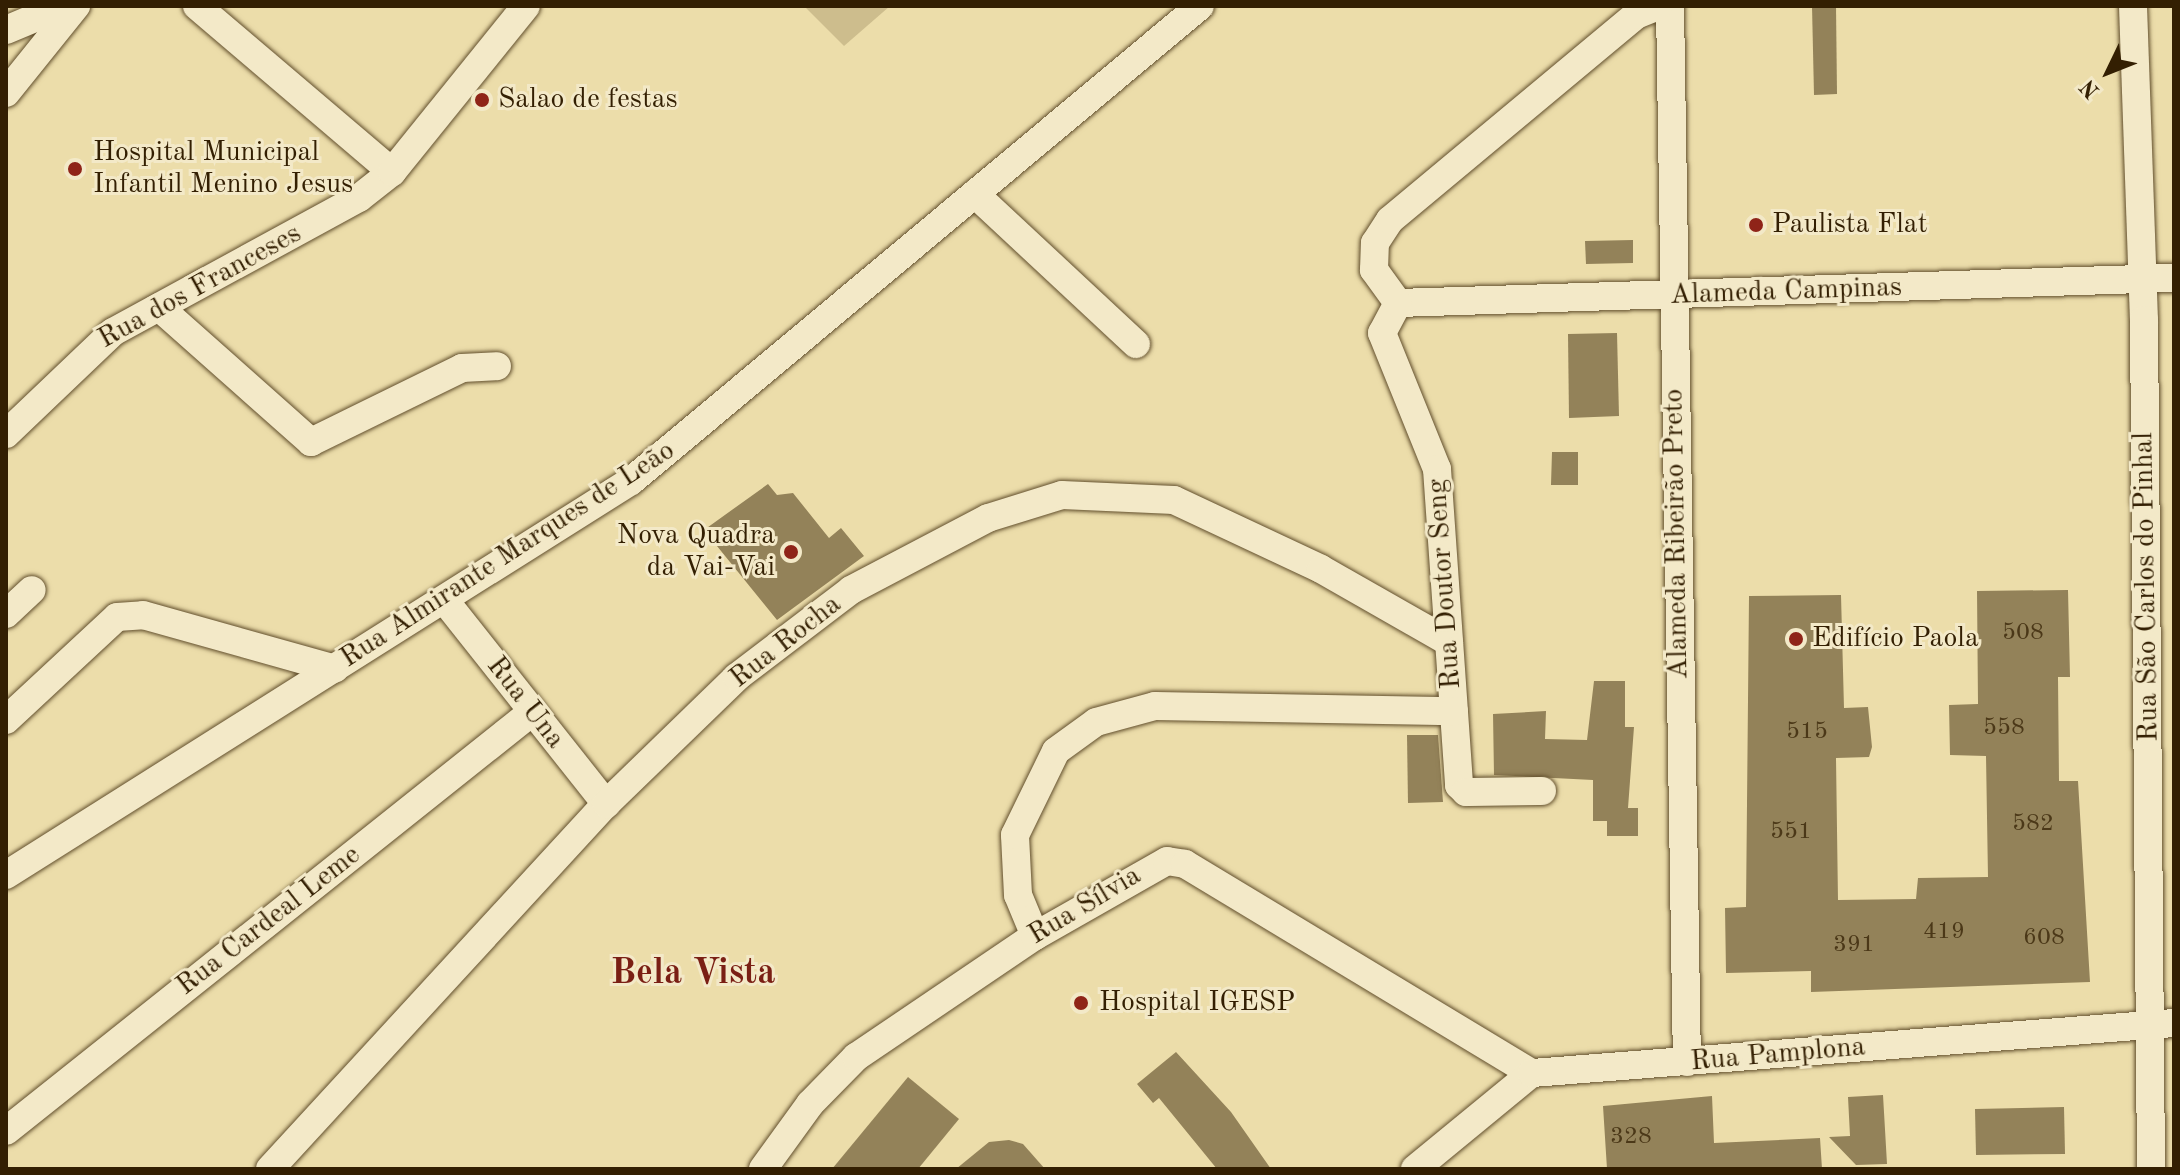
<!DOCTYPE html>
<meta charset="utf-8">
<style>
body{margin:0}
#map{position:relative;width:2180px;height:1175px;overflow:hidden;background:#ecddaa;font-family:"Old Standard TT",serif}
div>[style]{position:absolute}
.green>*{inset:0;background:#cdbd8d}
.building>*{inset:0;background:#938259}
.roads{filter:drop-shadow(0 0 2px #614e2c) drop-shadow(0 0 2px #614e2c)}
.minor>*{height:28px;margin:-14px;padding:0 14px;transform-origin:14px;border-radius:14px;background:#f3e9c8}
.dots>*{width:22px;height:22px;translate:-50% -50%;box-sizing:border-box;border:4px solid #f3e9c8;border-radius:50%}
span{translate:-50% -50%;white-space:nowrap;text-align:center;line-height:1.15;-webkit-text-stroke:6px #f3e9c8;paint-order:stroke}
.number-label{font-size:24px;color:#4b3818}
.number-label span{-webkit-text-stroke-width:0}
.poi-label{font-size:28px;color:#331f02}
.left{translate:0 -50%;text-align:left}
.right{translate:-100% -50%;text-align:right}
.street-label{font-size:28px;color:#331f02}
.district-label{font-size:36px;color:#7a1f14;font-weight:700}
.frame{position:absolute;inset:0;border:8px solid #331f02;pointer-events:none}
.north{position:absolute;left:2068px;top:32px;width:80px;height:80px;-webkit-text-stroke:6px #f3e9c8;paint-order:stroke;rotate:227deg;font-size:22px;font-weight:700;line-height:32px;text-align:center;color:#331f02}
.north::after{content:'';display:block;margin:auto;width:28px;height:36px;background:#331f02;clip-path:polygon(50% 0,100% 100%,50% 72%,0 100%)}
</style>
<div id="map">
<div class="green">
<div style="clip-path:polygon(804px 6px,890px 6px,844px 46px)"></div>
</div>
<div class="building">
<div style="clip-path:polygon(1812px 6px,1836px 6px,1837px 94px,1814px 95px)"></div>
<div style="clip-path:polygon(1633px 240px,1633px 263px,1586px 264px,1585px 241px)"></div>
<div style="clip-path:polygon(1617px 333px,1619px 416px,1569px 418px,1568px 334px)"></div>
<div style="clip-path:polygon(1552px 452px,1578px 452px,1578px 485px,1551px 485px)"></div>
<div style="clip-path:polygon(768px 484px,777px 495px,793px 493px,829px 538px,841px 528px,864px 556px,777px 620px,704px 530px)"></div>
<div style="clip-path:polygon(2068px 590px,2070px 677px,2058px 677px,2059px 781px,2078px 781px,2090px 982px,1811px 992px,1811px 971px,1726px 973px,1725px 908px,1746px 907px,1749px 596px,1841px 595px,1844px 708px,1868px 707px,1872px 747px,1869px 757px,1836px 758px,1838px 900px,1916px 899px,1918px 878px,1988px 877px,1986px 756px,1950px 755px,1949px 705px,1978px 704px,1977px 591px)"></div>
<div style="clip-path:polygon(1594px 681px,1625px 681px,1625px 727px,1634px 727px,1628px 808px,1638px 808px,1638px 836px,1607px 836px,1607px 821px,1593px 821px,1593px 780px,1494px 775px,1493px 714px,1546px 711px,1545px 739px,1587px 740px)"></div>
<div style="clip-path:polygon(1407px 735px,1438px 735px,1443px 802px,1408px 803px)"></div>
<div style="clip-path:polygon(1176px 1052px,1231px 1112px,1271px 1169px,1217px 1169px,1159px 1098px,1153px 1103px,1137px 1084px)"></div>
<div style="clip-path:polygon(908px 1077px,959px 1119px,918px 1169px,832px 1169px)"></div>
<div style="clip-path:polygon(1883px 1095px,1887px 1164px,1856px 1165px,1829px 1137px,1850px 1136px,1848px 1097px)"></div>
<div style="clip-path:polygon(1712px 1096px,1714px 1143px,1820px 1138px,1822px 1169px,1607px 1169px,1603px 1106px)"></div>
<div style="clip-path:polygon(2064px 1107px,2065px 1154px,1976px 1155px,1975px 1109px)"></div>
<div style="clip-path:polygon(1009px 1140px,1023px 1144px,1045px 1169px,956px 1169px,989px 1142px)"></div>
</div>
<div class="roads">
<div class="minor">
<div style="left:197px;top:6px;width:256px;rotate:40.4deg"></div>
<div style="left:1670px;top:6px;width:1056px;rotate:89.08deg"></div>
<div style="left:2133px;top:6px;width:314px;rotate:88deg"></div>
<div style="left:2144px;top:320px;width:849px;rotate:89.53deg"></div>
<div style="left:6px;top:30px;width:62px;rotate:-22.8deg"></div>
<div style="left:6px;top:93px;width:112px;rotate:-51.2deg"></div>
<div style="left:975px;top:194px;width:220px;rotate:43deg"></div>
<div style="left:1398px;top:303px;width:776px;rotate:-1.85deg"></div>
<div style="left:1398px;top:303px;width:34px;rotate:118deg"></div>
<div style="left:1382px;top:333px;width:147px;rotate:68deg"></div>
<div style="left:1437px;top:469px;width:317px;rotate:86deg"></div>
<div style="left:1459px;top:785px;width:10px;rotate:45deg"></div>
<div style="left:1466px;top:792px;width:76px;rotate:-0.8deg"></div>
<div style="left:1398px;top:303px;width:41px;rotate:-126deg"></div>
<div style="left:1374px;top:270px;width:27px;rotate:-88deg"></div>
<div style="left:1375px;top:243px;width:27px;rotate:-57deg"></div>
<div style="left:1390px;top:220px;width:320px;rotate:-39.8deg"></div>
<div style="left:1636px;top:15px;width:24px;rotate:-22deg"></div>
<div style="left:160px;top:308px;width:202px;rotate:41.6deg"></div>
<div style="left:311px;top:442px;width:168px;rotate:-26.1deg"></div>
<div style="left:462px;top:368px;width:35px;rotate:-3deg"></div>
<div style="left:6px;top:434px;width:148px;rotate:-43.6deg"></div>
<div style="left:113px;top:332px;width:280px;rotate:-28.6deg"></div>
<div style="left:359px;top:198px;width:42px;rotate:-38.2deg"></div>
<div style="left:392px;top:172px;width:213px;rotate:-51.1deg"></div>
<div style="left:446px;top:602px;width:258px;rotate:51.6deg"></div>
<div style="left:6px;top:614px;width:35px;rotate:-43deg"></div>
<div style="left:6px;top:720px;width:151px;rotate:-42.9deg"></div>
<div style="left:117px;top:617px;width:26px;rotate:-4deg"></div>
<div style="left:143px;top:615px;width:199px;rotate:15.7deg"></div>
<div style="left:6px;top:875px;width:739px;rotate:-32.23deg"></div>
<div style="left:631px;top:481px;width:741px;rotate:-39.86deg"></div>
<div style="left:1035px;top:936px;width:44px;rotate:-112.5deg"></div>
<div style="left:1018px;top:895px;width:60px;rotate:-92.9deg"></div>
<div style="left:1015px;top:835px;width:93px;rotate:-64deg"></div>
<div style="left:1056px;top:751px;width:49px;rotate:-35.9deg"></div>
<div style="left:1096px;top:722px;width:61px;rotate:-15.2deg"></div>
<div style="left:1155px;top:706px;width:299px;rotate:1deg"></div>
<div style="left:6px;top:1131px;width:672px;rotate:-38.54deg"></div>
<div style="left:270px;top:1169px;width:496px;rotate:-47.4deg"></div>
<div style="left:606px;top:804px;width:182px;rotate:-44.1deg"></div>
<div style="left:737px;top:677px;width:143px;rotate:-37.3deg"></div>
<div style="left:851px;top:590px;width:155px;rotate:-27.7deg"></div>
<div style="left:988px;top:518px;width:77px;rotate:-17.3deg"></div>
<div style="left:1062px;top:495px;width:112px;rotate:2.6deg"></div>
<div style="left:1174px;top:500px;width:162px;rotate:25.1deg"></div>
<div style="left:1321px;top:569px;width:147px;rotate:29.7deg"></div>
<div style="left:763px;top:1169px;width:80px;rotate:-54.1deg"></div>
<div style="left:810px;top:1104px;width:66px;rotate:-45.6deg"></div>
<div style="left:856px;top:1057px;width:216px;rotate:-34.1deg"></div>
<div style="left:1035px;top:936px;width:152px;rotate:-29.6deg"></div>
<div style="left:1167px;top:861px;width:18px;rotate:9deg"></div>
<div style="left:1185px;top:864px;width:405px;rotate:31.1deg"></div>
<div style="left:1415px;top:1169px;width:151px;rotate:-39.4deg"></div>
<div style="left:1532px;top:1073px;width:644px;rotate:-4.45deg"></div>
</div>
</div>
<div class="dots">
<div style="left:482px;top:100px;background:#8f2418"></div>
<div style="left:75px;top:169px;background:#8f2418"></div>
<div style="left:1756px;top:225px;background:#8f2418"></div>
<div style="left:791px;top:552px;background:#8f2418"></div>
<div style="left:1796px;top:639px;background:#8f2418"></div>
<div style="left:1081px;top:1003px;background:#8f2418"></div>
</div>
<div class="number-label">
<span style="left:2023px;top:634px">508</span>
<span style="left:2004px;top:729px">558</span>
<span style="left:1807px;top:733px">515</span>
<span style="left:2033px;top:825px">582</span>
<span style="left:1791px;top:833px">551</span>
<span style="left:1944px;top:933px">419</span>
<span style="left:2044px;top:939px">608</span>
<span style="left:1854px;top:946px">391</span>
<span style="left:1631px;top:1138px">328</span>
</div>
<div class="poi-label">
<span class="left" style="left:498px;top:100px">Salao de festas</span>
<span class="left" style="left:93px;top:169px">Hospital Municipal<br>Infantil Menino Jesus</span>
<span class="left" style="left:1772px;top:225px">Paulista Flat</span>
<span class="right" style="left:775px;top:552px">Nova Quadra<br>da Vai-Vai</span>
<span class="left" style="left:1812px;top:639px">Edifício Paola</span>
<span class="left" style="left:1099px;top:1003px">Hospital IGESP</span>
</div>
<div class="street-label">
<span style="left:200px;top:287px;rotate:-29deg">Rua dos Franceses</span>
<span style="left:1786px;top:292px;rotate:-2deg">Alameda Campinas</span>
<span style="left:1677px;top:534px;rotate:-91deg">Alameda Ribeirão Preto</span>
<span style="left:508px;top:555px;rotate:-33deg">Rua Almirante Marques de Leão</span>
<span style="left:1445px;top:584px;rotate:-94deg">Rua Doutor Seng</span>
<span style="left:2147px;top:587px;rotate:-91deg">Rua São Carlos do Pinhal</span>
<span style="left:786px;top:642px;rotate:-38deg">Rua Rocha</span>
<span style="left:525px;top:703px;rotate:52deg">Rua Una</span>
<span style="left:1085px;top:906px;rotate:-31deg">Rua Sílvia</span>
<span style="left:269px;top:921px;rotate:-38deg">Rua Cardeal Leme</span>
<span style="left:1778px;top:1055px;rotate:-5deg">Rua Pamplona</span>
</div>
<div class="district-label">
<span style="left:693px;top:975px">Bela Vista</span>
</div>
<div class="frame"></div>
<div class="north">N</div>
</div>
